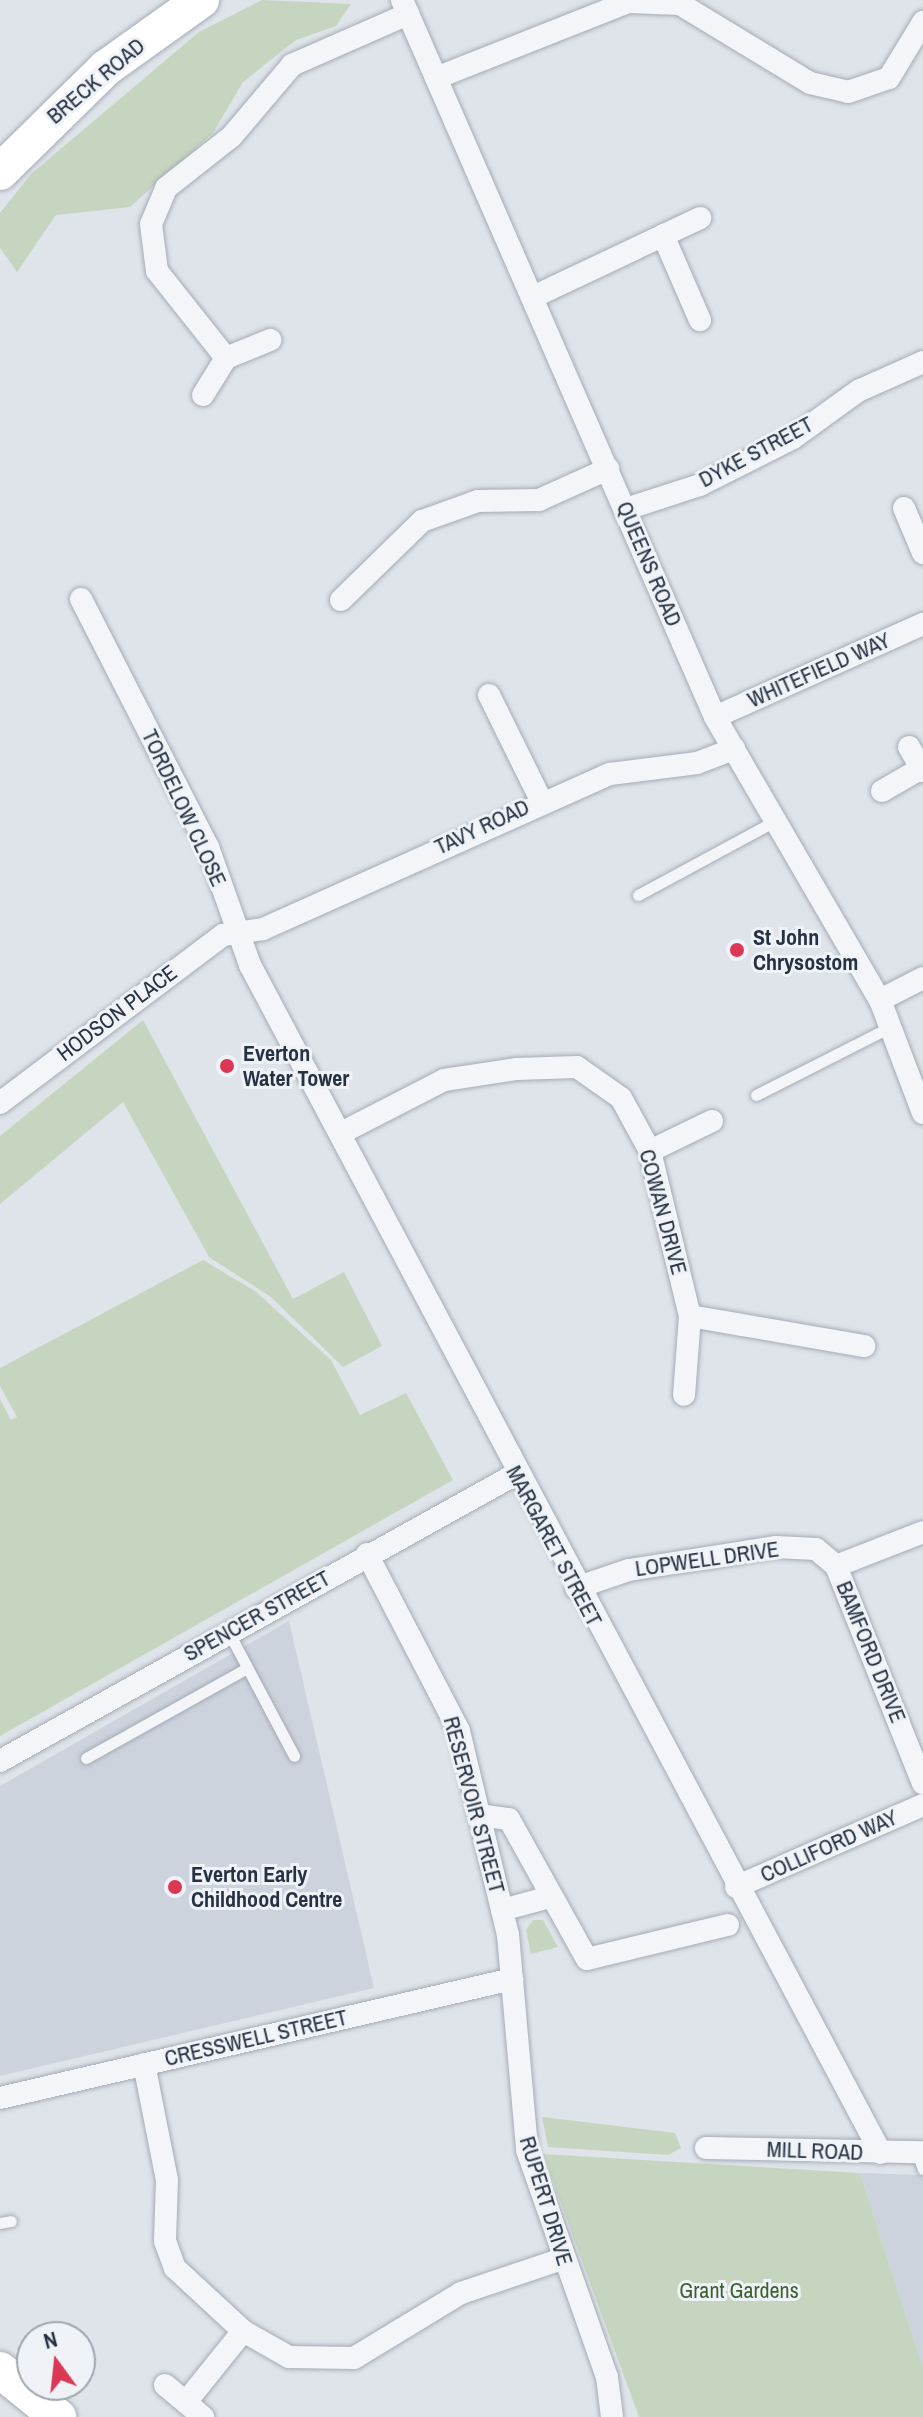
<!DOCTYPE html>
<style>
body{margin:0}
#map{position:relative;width:923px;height:2417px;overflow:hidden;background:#dfe4ea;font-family:"Archivo Narrow",sans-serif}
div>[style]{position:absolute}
.built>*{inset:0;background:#cdd3dd}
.green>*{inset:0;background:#c6d5c0}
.roads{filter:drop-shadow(0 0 2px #a4abb5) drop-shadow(0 0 2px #a4abb5)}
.service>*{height:11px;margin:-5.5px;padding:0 5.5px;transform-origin:5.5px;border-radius:5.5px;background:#f3f5f8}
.minor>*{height:22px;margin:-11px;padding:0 11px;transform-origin:11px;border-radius:11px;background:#f3f5f8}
.primary>*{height:36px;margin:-18px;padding:0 18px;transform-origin:18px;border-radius:18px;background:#fff}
.dots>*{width:22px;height:22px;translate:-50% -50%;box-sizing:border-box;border:4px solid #eff3f7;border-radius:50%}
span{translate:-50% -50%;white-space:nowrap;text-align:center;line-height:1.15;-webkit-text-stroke:6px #eff3f7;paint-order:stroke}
.street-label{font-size:22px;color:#263243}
.poi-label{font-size:22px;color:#263243;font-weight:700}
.left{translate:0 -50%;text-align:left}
.park-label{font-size:22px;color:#3d6132}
.north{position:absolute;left:16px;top:2321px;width:80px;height:80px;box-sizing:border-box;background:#eff3f7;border:2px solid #9fa6af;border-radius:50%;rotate:345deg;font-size:22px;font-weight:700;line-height:32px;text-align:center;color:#263243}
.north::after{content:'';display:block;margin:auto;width:28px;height:36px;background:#dd3756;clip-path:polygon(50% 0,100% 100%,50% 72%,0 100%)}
</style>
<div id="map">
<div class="built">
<div style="clip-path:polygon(289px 1621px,374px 1988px,0 2076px,0 1786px)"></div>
<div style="clip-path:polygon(860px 2173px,923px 2175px,923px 2368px)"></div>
</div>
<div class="green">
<div style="clip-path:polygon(262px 0,351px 4px,336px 26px,296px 40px,243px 82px,213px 133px,130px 207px,56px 215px,17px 272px,0 248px,0 213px,31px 174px,199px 32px)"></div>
<div style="clip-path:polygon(143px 1020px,293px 1299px,344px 1272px,382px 1346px,343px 1367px,271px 1297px,209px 1257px,123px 1102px,0 1204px,0 1136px)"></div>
<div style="clip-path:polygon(203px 1260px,255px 1291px,331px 1360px,360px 1415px,406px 1393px,453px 1480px,0 1736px,0 1399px,11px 1420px,17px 1417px,0 1386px,0 1368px)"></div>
<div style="clip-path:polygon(533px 1920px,543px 1920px,558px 1947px,531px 1954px,526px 1930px)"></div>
<div style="clip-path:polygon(542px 2117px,675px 2133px,681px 2148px,668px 2155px,548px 2147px)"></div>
<div style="clip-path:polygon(543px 2154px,860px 2173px,923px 2368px,923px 2417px,639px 2417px)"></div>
</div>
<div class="roads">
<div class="service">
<div style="left:638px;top:895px;width:153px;rotate:-28.4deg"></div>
<div style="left:756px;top:1095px;width:148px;rotate:-26.9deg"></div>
<div style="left:229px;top:1633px;width:139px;rotate:62.1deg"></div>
<div style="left:86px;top:1758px;width:184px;rotate:-29.2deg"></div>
<div style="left:917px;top:2152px;width:18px;rotate:71deg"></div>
<div style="left:0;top:2223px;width:11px;rotate:-10deg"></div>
</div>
<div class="minor">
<div style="left:402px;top:0;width:782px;rotate:66.42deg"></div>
<div style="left:715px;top:717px;width:328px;rotate:59.8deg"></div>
<div style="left:880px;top:1000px;width:121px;rotate:69.2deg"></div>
<div style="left:436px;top:78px;width:206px;rotate:-21.6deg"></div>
<div style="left:628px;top:2px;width:52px;rotate:2.2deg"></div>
<div style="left:680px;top:4px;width:152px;rotate:31.3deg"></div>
<div style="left:810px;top:83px;width:39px;rotate:13deg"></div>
<div style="left:848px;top:92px;width:43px;rotate:-18.9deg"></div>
<div style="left:889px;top:78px;width:66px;rotate:-58.7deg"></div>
<div style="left:663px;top:235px;width:93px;rotate:66.5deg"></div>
<div style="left:533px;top:297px;width:185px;rotate:-25.3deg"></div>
<div style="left:226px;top:358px;width:111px;rotate:-128.4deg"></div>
<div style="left:157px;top:271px;width:47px;rotate:-97.3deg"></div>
<div style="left:151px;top:224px;width:39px;rotate:-67deg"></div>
<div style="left:166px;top:188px;width:84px;rotate:-38.2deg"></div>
<div style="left:232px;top:136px;width:93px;rotate:-49.8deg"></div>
<div style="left:292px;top:65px;width:127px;rotate:-23.7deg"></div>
<div style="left:203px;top:395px;width:44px;rotate:-58.1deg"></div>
<div style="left:226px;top:358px;width:48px;rotate:-22.2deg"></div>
<div style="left:904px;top:508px;width:49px;rotate:67.1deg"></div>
<div style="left:626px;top:509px;width:78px;rotate:-18deg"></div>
<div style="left:700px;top:485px;width:104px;rotate:-26.8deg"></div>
<div style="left:793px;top:438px;width:80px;rotate:-35.9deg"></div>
<div style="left:858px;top:391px;width:71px;rotate:-24deg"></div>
<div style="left:81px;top:599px;width:279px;rotate:62.9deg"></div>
<div style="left:208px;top:847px;width:125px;rotate:70.4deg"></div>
<div style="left:250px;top:965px;width:1345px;rotate:62.03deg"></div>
<div style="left:341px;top:600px;width:113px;rotate:-44.3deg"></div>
<div style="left:422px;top:521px;width:59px;rotate:-19.7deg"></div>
<div style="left:478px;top:501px;width:61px;rotate:-0.9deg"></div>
<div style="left:539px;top:500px;width:76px;rotate:-24.2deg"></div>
<div style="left:489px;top:695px;width:117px;rotate:63.7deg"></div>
<div style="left:715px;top:717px;width:228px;rotate:-24.1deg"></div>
<div style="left:909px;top:747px;width:28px;rotate:60deg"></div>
<div style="left:882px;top:791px;width:46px;rotate:-29.9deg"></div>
<div style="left:880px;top:1000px;width:48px;rotate:-27.1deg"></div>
<div style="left:0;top:1103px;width:279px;rotate:-37deg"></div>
<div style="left:223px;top:935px;width:40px;rotate:-8.5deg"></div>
<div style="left:263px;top:929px;width:380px;rotate:-24.1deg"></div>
<div style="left:610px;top:774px;width:88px;rotate:-7.2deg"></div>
<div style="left:697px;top:763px;width:40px;rotate:-21deg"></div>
<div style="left:341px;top:1133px;width:116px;rotate:-27.2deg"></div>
<div style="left:444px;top:1080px;width:74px;rotate:-8.6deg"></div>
<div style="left:517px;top:1069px;width:60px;rotate:-1.9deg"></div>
<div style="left:577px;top:1067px;width:54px;rotate:35.2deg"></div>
<div style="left:621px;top:1098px;width:60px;rotate:61.3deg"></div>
<div style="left:650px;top:1151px;width:170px;rotate:76.4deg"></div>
<div style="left:690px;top:1316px;width:79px;rotate:94.3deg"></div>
<div style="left:650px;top:1151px;width:69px;rotate:-25.8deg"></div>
<div style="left:690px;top:1316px;width:177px;rotate:9.8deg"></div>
<div style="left:367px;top:1554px;width:199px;rotate:62.5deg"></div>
<div style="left:459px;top:1731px;width:210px;rotate:76.5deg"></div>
<div style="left:508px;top:1935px;width:216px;rotate:84.9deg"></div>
<div style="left:527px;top:2150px;width:241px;rotate:70.6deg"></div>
<div style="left:607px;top:2377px;width:40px;rotate:82.9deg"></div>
<div style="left:836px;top:1566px;width:234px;rotate:68.2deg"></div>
<div style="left:576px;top:1588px;width:56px;rotate:-18.8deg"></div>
<div style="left:629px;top:1570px;width:149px;rotate:-8.9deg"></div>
<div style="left:776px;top:1547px;width:40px;rotate:2.9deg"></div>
<div style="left:816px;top:1549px;width:26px;rotate:40deg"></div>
<div style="left:836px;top:1566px;width:93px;rotate:-21.3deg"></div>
<div style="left:0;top:1761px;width:590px;rotate:-29.08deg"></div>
<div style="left:479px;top:1815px;width:30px;rotate:8deg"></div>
<div style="left:509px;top:1819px;width:160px;rotate:60.9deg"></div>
<div style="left:587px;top:1959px;width:145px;rotate:-13.6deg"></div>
<div style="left:736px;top:1887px;width:204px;rotate:-23.7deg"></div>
<div style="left:502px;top:1910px;width:50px;rotate:-15.2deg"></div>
<div style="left:144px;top:2064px;width:118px;rotate:78.8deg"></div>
<div style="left:167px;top:2180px;width:61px;rotate:91.9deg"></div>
<div style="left:165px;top:2241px;width:29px;rotate:70deg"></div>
<div style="left:175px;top:2268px;width:93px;rotate:42.8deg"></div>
<div style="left:243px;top:2331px;width:53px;rotate:29.5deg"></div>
<div style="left:289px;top:2357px;width:65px;rotate:0.9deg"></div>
<div style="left:354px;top:2358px;width:125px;rotate:-31.3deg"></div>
<div style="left:461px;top:2293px;width:107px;rotate:-18.6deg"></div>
<div style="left:0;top:2098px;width:526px;rotate:-13.08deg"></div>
<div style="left:706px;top:2148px;width:217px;rotate:1.1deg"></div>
<div style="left:165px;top:2385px;width:50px;rotate:40.1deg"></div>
<div style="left:186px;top:2402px;width:91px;rotate:-51.2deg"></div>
</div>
<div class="primary">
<div style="left:0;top:172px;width:148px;rotate:-44.5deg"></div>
<div style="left:106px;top:68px;width:117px;rotate:-35.6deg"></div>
<div style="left:0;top:2370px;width:75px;rotate:39deg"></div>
</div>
</div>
<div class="dots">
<div style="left:737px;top:950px;background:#dd3756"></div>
<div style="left:227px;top:1066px;background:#dd3756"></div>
<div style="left:175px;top:1887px;background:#dd3756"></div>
</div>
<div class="street-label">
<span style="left:96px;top:81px;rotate:-40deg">BRECK ROAD</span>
<span style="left:756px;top:452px;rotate:-28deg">DYKE STREET</span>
<span style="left:649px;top:564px;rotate:67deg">QUEENS ROAD</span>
<span style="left:819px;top:670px;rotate:-24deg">WHITEFIELD WAY</span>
<span style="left:184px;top:808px;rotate:65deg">TORDELOW CLOSE</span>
<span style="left:482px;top:827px;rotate:-25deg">TAVY ROAD</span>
<span style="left:117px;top:1013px;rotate:-37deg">HODSON PLACE</span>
<span style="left:663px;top:1212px;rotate:75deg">COWAN DRIVE</span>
<span style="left:554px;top:1546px;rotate:62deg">MARGARET STREET</span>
<span style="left:707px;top:1559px;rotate:-8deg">LOPWELL DRIVE</span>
<span style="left:257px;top:1616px;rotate:-29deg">SPENCER STREET</span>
<span style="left:871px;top:1652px;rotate:68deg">BAMFORD DRIVE</span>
<span style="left:474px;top:1805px;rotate:75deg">RESERVOIR STREET</span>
<span style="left:829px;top:1846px;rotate:-24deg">COLLIFORD WAY</span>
<span style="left:256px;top:2038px;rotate:-13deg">CRESSWELL STREET</span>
<span style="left:815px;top:2151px;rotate:2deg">MILL ROAD</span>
<span style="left:546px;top:2201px;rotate:73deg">RUPERT DRIVE</span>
</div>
<div class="poi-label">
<span class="left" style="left:753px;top:950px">St John<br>Chrysostom</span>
<span class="left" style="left:243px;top:1066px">Everton<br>Water Tower</span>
<span class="left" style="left:191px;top:1887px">Everton Early<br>Childhood Centre</span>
</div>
<div class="park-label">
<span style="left:739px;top:2291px">Grant Gardens</span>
</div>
<div class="north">N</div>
</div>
